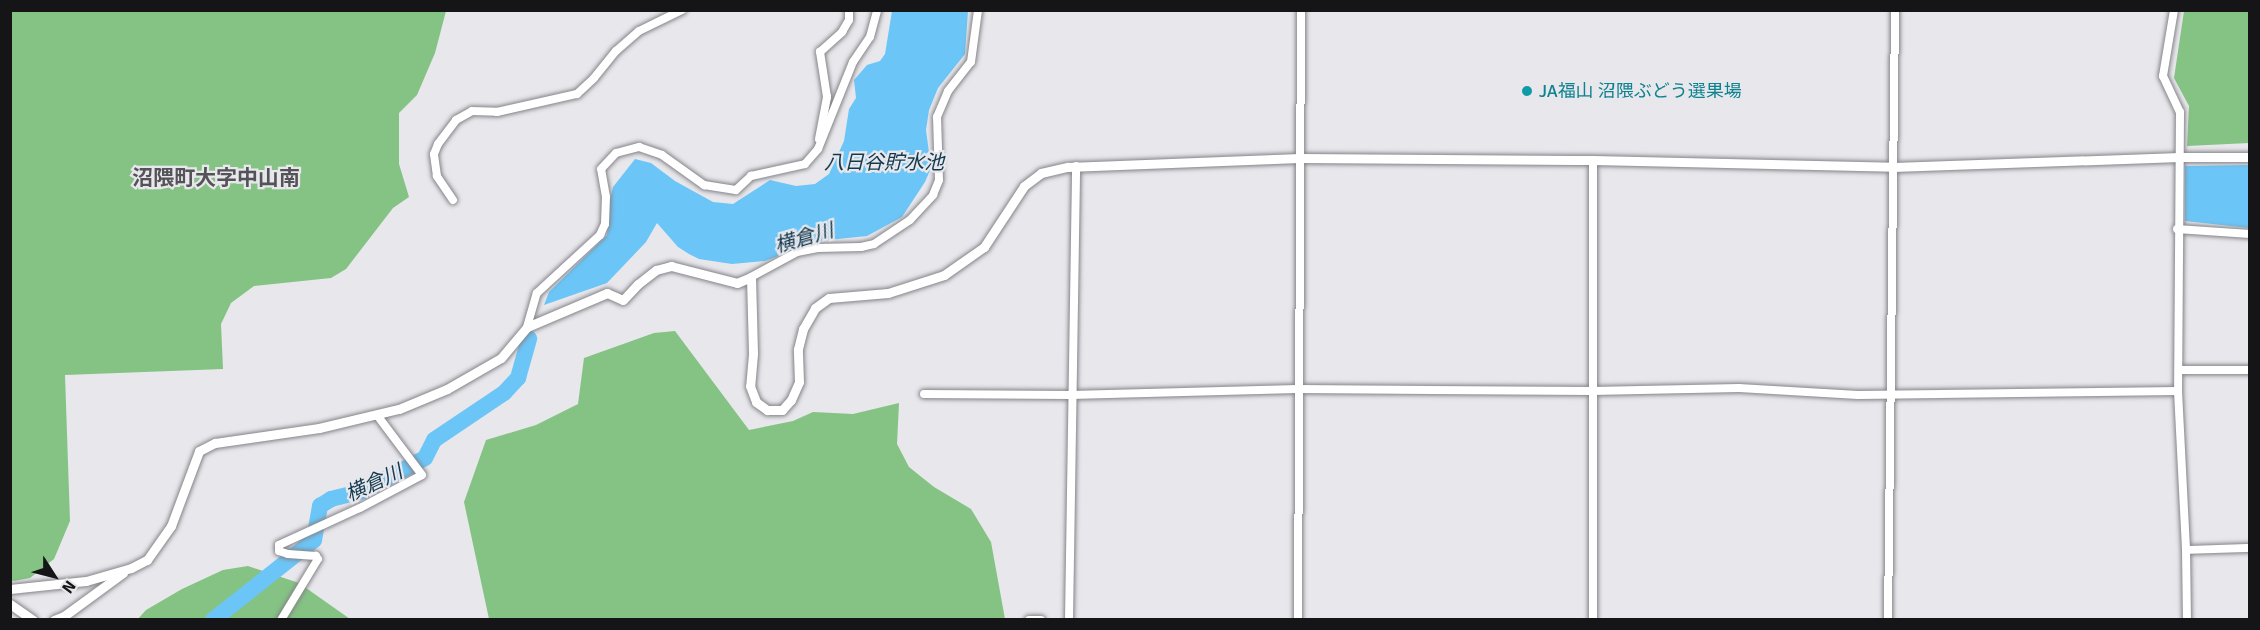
<!DOCTYPE html>
<meta charset="utf-8">
<style>
body{margin:0}
#map{position:relative;width:2260px;height:630px;overflow:hidden;background:#e7e7ec;font-family:Signika,"Noto Sans JP",sans-serif}
div>[style]{position:absolute}
.forest>*{inset:0;background:#84c383}
.water>*{inset:0;background:#6cc5f7}
.river>*{height:16px;margin:-8px;padding:0 8px;transform-origin:8px;border-radius:8px;background:#6cc5f7}
.roads{filter:drop-shadow(0 0 2px #848489) drop-shadow(0 0 2px #848489)}
.minor>*{height:8px;margin:-4px;padding:0 4px;transform-origin:4px;border-radius:4px;background:#fff}
.tertiary>*{height:9px;margin:-4.5px;padding:0 4.5px;transform-origin:4.5px;border-radius:4.5px;background:#fff}
.dots>*{width:16px;height:16px;translate:-50% -50%;box-sizing:border-box;border:3px solid #e7e7ec;border-radius:50%}
span{translate:-50% -50%;white-space:nowrap;text-align:center;line-height:1.15;-webkit-text-stroke:4.5px #e7e7ec;paint-order:stroke}
.culture-label{font-size:18px;color:#0d838f}
.left{translate:0 -50%;text-align:left}
.water-label{font-size:20px;color:#12394d;font-style:italic}
.quarter-label{font-size:21px;color:#545458;font-weight:700}
.frame{position:absolute;inset:0;border:12px solid #151517;pointer-events:none}
.north{position:absolute;left:24px;top:546px;width:60px;height:60px;-webkit-text-stroke:4px #e7e7ec;paint-order:stroke;rotate:126deg;font-size:16px;font-weight:700;line-height:24px;text-align:center;color:#151517}
.north::after{content:'';display:block;margin:auto;width:21px;height:27px;background:#151517;clip-path:polygon(50% 0,100% 100%,50% 72%,0 100%)}
</style>
<div id="map">
<div class="forest">
<div style="clip-path:polygon(11px 10px,446px 11px,435px 53px,417px 95px,399px 113px,399px 164px,409px 197px,393px 208px,346px 269px,331px 278px,254px 286px,231px 303px,221px 324px,223px 369px,65px 375px,70px 521px,54px 559px,30px 578px,14px 581px,10px 580px)"></div>
<div style="clip-path:polygon(2184px 11px,2249px 11px,2249px 143px,2187px 146px,2189px 106px,2174px 78px)"></div>
<div style="clip-path:polygon(675px 331px,749px 430px,793px 421px,813px 412px,853px 414px,899px 403px,897px 444px,909px 467px,934px 487px,971px 509px,991px 542px,1005px 619px,489px 619px,464px 502px,486px 440px,536px 425px,578px 404px,584px 358px,654px 333px)"></div>
<div style="clip-path:polygon(248px 566px,299px 583px,350px 619px,137px 620px,146px 610px,182px 589px,223px 570px)"></div>
</div>
<div class="water">
<div style="clip-path:polygon(892px 11px,968px 11px,965px 54px,938px 88px,929px 110px,926px 130px,931px 168px,925px 182px,902px 217px,867px 236px,818px 241px,765px 261px,732px 264px,699px 259px,689px 254px,678px 247px,657px 223px,646px 242px,607px 283px,544px 305px,549px 292px,607px 235px,610px 199px,613px 187px,635px 159px,651px 163px,675px 181px,713px 202px,733px 204px,770px 180px,796px 186px,815px 184px,829px 174px,844px 141px,849px 109px,856px 98px,854px 80px,867px 65px,880px 61px,885px 54px)"></div>
<div style="clip-path:polygon(2249px 165px,2249px 228px,2185px 221px,2185px 166px)"></div>
</div>
<div class="river">
<div style="left:213px;top:620px;width:129px;rotate:-38.4deg"></div>
<div style="left:314px;top:540px;width:35px;rotate:-80deg"></div>
<div style="left:320px;top:506px;width:13px;rotate:-32deg"></div>
<div style="left:331px;top:499px;width:33px;rotate:-14deg"></div>
<div style="left:363px;top:491px;width:70px;rotate:-28deg"></div>
<div style="left:425px;top:458px;width:20px;rotate:-63deg"></div>
<div style="left:434px;top:440px;width:84px;rotate:-33.9deg"></div>
<div style="left:504px;top:393px;width:21px;rotate:-47deg"></div>
<div style="left:518px;top:378px;width:41px;rotate:-74.2deg"></div>
</div>
<div class="roads">
<div class="minor">
<div style="left:2174px;top:10px;width:67px;rotate:99.5deg"></div>
<div style="left:2163px;top:76px;width:40px;rotate:65deg"></div>
<div style="left:2180px;top:112px;width:279px;rotate:90.4deg"></div>
<div style="left:2178px;top:391px;width:159px;rotate:87.1deg"></div>
<div style="left:2186px;top:550px;width:70px;rotate:89.2deg"></div>
<div style="left:819px;top:139px;width:43px;rotate:-79.2deg"></div>
<div style="left:827px;top:97px;width:46px;rotate:-98.8deg"></div>
<div style="left:820px;top:52px;width:30px;rotate:-42deg"></div>
<div style="left:842px;top:32px;width:14px;rotate:-60deg"></div>
<div style="left:849px;top:20px;width:10px;rotate:-90deg"></div>
<div style="left:1593px;top:160px;width:460px;rotate:90deg"></div>
<div style="left:453px;top:200px;width:29px;rotate:-124deg"></div>
<div style="left:437px;top:176px;width:22px;rotate:-98deg"></div>
<div style="left:434px;top:154px;width:11px;rotate:-68deg"></div>
<div style="left:438px;top:144px;width:30px;rotate:-53deg"></div>
<div style="left:456px;top:120px;width:18px;rotate:-29deg"></div>
<div style="left:472px;top:111px;width:25px;rotate:2deg"></div>
<div style="left:497px;top:112px;width:82px;rotate:-12.7deg"></div>
<div style="left:577px;top:94px;width:23px;rotate:-43deg"></div>
<div style="left:594px;top:78px;width:35px;rotate:-51deg"></div>
<div style="left:616px;top:51px;width:30px;rotate:-41deg"></div>
<div style="left:639px;top:31px;width:48px;rotate:-26deg"></div>
<div style="left:2177px;top:229px;width:73px;rotate:3.9deg"></div>
<div style="left:751px;top:277px;width:52px;rotate:-28.5deg"></div>
<div style="left:797px;top:252px;width:21px;rotate:-11deg"></div>
<div style="left:818px;top:248px;width:43px;rotate:-1.3deg"></div>
<div style="left:861px;top:247px;width:13px;rotate:-13deg"></div>
<div style="left:874px;top:244px;width:43px;rotate:-33.7deg"></div>
<div style="left:910px;top:220px;width:34px;rotate:-47deg"></div>
<div style="left:933px;top:195px;width:16px;rotate:-68deg"></div>
<div style="left:939px;top:180px;width:63px;rotate:-91.8deg"></div>
<div style="left:937px;top:117px;width:28px;rotate:-67deg"></div>
<div style="left:948px;top:91px;width:37px;rotate:-52deg"></div>
<div style="left:971px;top:62px;width:52px;rotate:-82.3deg"></div>
<div style="left:527px;top:327px;width:35px;rotate:-74deg"></div>
<div style="left:537px;top:293px;width:86px;rotate:-42.6deg"></div>
<div style="left:600px;top:235px;width:12px;rotate:-66deg"></div>
<div style="left:605px;top:224px;width:27px;rotate:-88deg"></div>
<div style="left:606px;top:197px;width:28px;rotate:-100deg"></div>
<div style="left:601px;top:169px;width:22px;rotate:-47deg"></div>
<div style="left:616px;top:153px;width:24px;rotate:-15deg"></div>
<div style="left:639px;top:147px;width:24px;rotate:19deg"></div>
<div style="left:662px;top:155px;width:52px;rotate:35.5deg"></div>
<div style="left:704px;top:185px;width:32px;rotate:9deg"></div>
<div style="left:736px;top:190px;width:21px;rotate:-43deg"></div>
<div style="left:751px;top:176px;width:55px;rotate:-12.5deg"></div>
<div style="left:805px;top:164px;width:20px;rotate:-49deg"></div>
<div style="left:818px;top:149px;width:94px;rotate:-68.1deg"></div>
<div style="left:853px;top:62px;width:30px;rotate:-56deg"></div>
<div style="left:870px;top:37px;width:28px;rotate:-75deg"></div>
<div style="left:2179px;top:370px;width:71px"></div>
<div style="left:924px;top:394px;width:147px;rotate:0.4deg"></div>
<div style="left:1071px;top:395px;width:226px;rotate:-1.5deg"></div>
<div style="left:1297px;top:389px;width:295px;rotate:0.4deg"></div>
<div style="left:1592px;top:391px;width:147px;rotate:-1.2deg"></div>
<div style="left:1739px;top:388px;width:119px;rotate:3.4deg"></div>
<div style="left:1858px;top:395px;width:320px;rotate:-0.7deg"></div>
<div style="left:2186px;top:550px;width:64px;rotate:-1.8deg"></div>
<div style="left:281px;top:620px;width:71px;rotate:-58.8deg"></div>
<div style="left:318px;top:559px;width:4px;rotate:-124deg"></div>
<div style="left:316px;top:556px;width:28px;rotate:-176deg"></div>
<div style="left:288px;top:554px;width:9px;rotate:-162deg"></div>
<div style="left:279px;top:551px;width:6px;rotate:-90deg"></div>
<div style="left:279px;top:545px;width:89px;rotate:-24.6deg"></div>
<div style="left:360px;top:508px;width:70px;rotate:-28deg"></div>
<div style="left:422px;top:475px;width:75px;rotate:-126.9deg"></div>
<div style="left:1029px;top:620px;width:12px"></div>
<div style="left:1069px;top:620px;width:454px;rotate:-89.1deg"></div>
<div style="left:1298px;top:620px;width:610px;rotate:-89.72deg"></div>
<div style="left:1888px;top:620px;width:610px;rotate:-89.34deg"></div>
</div>
<div class="tertiary">
<div style="left:10px;top:589px;width:76px;rotate:-6deg"></div>
<div style="left:86px;top:581px;width:47px;rotate:-16.1deg"></div>
<div style="left:131px;top:568px;width:18px;rotate:-27deg"></div>
<div style="left:147px;top:560px;width:42px;rotate:-54.8deg"></div>
<div style="left:171px;top:526px;width:80px;rotate:-69.5deg"></div>
<div style="left:199px;top:451px;width:18px;rotate:-27deg"></div>
<div style="left:215px;top:443px;width:105px;rotate:-8.2deg"></div>
<div style="left:319px;top:428px;width:82px;rotate:-13.4deg"></div>
<div style="left:399px;top:409px;width:52px;rotate:-22.6deg"></div>
<div style="left:447px;top:389px;width:62px;rotate:-29.9deg"></div>
<div style="left:501px;top:358px;width:40px;rotate:-50deg"></div>
<div style="left:527px;top:327px;width:87px;rotate:-23deg"></div>
<div style="left:607px;top:293px;width:17px;rotate:24deg"></div>
<div style="left:623px;top:300px;width:22px;rotate:-47deg"></div>
<div style="left:638px;top:284px;width:23px;rotate:-38deg"></div>
<div style="left:656px;top:270px;width:16px;rotate:-15deg"></div>
<div style="left:671px;top:266px;width:68px;rotate:14.4deg"></div>
<div style="left:737px;top:283px;width:15px;rotate:-23deg"></div>
<div style="left:751px;top:277px;width:77px;rotate:88.5deg"></div>
<div style="left:753px;top:354px;width:32px;rotate:95deg"></div>
<div style="left:750px;top:386px;width:17px;rotate:69deg"></div>
<div style="left:756px;top:402px;width:14px;rotate:36deg"></div>
<div style="left:767px;top:410px;width:15px"></div>
<div style="left:782px;top:410px;width:13px;rotate:-48deg"></div>
<div style="left:791px;top:400px;width:20px;rotate:-66deg"></div>
<div style="left:799px;top:382px;width:33px;rotate:-92deg"></div>
<div style="left:798px;top:349px;width:21px;rotate:-76deg"></div>
<div style="left:803px;top:329px;width:24px;rotate:-60deg"></div>
<div style="left:815px;top:308px;width:17px;rotate:-36deg"></div>
<div style="left:829px;top:298px;width:59px;rotate:-4.8deg"></div>
<div style="left:888px;top:293px;width:59px;rotate:-17.8deg"></div>
<div style="left:944px;top:275px;width:49px;rotate:-35deg"></div>
<div style="left:984px;top:247px;width:73px;rotate:-56.7deg"></div>
<div style="left:1024px;top:186px;width:21px;rotate:-37deg"></div>
<div style="left:1041px;top:173px;width:28px;rotate:-13deg"></div>
<div style="left:1068px;top:167px;width:232px;rotate:-2.2deg"></div>
<div style="left:1300px;top:158px;width:293px;rotate:0.4deg"></div>
<div style="left:1593px;top:160px;width:300px;rotate:1.3deg"></div>
<div style="left:1893px;top:167px;width:287px;rotate:-2deg"></div>
<div style="left:2180px;top:157px;width:70px"></div>
<div style="left:10px;top:604px;width:28px;rotate:35deg"></div>
<div style="left:54px;top:620px;width:11px;rotate:-22deg"></div>
<div style="left:64px;top:616px;width:73px;rotate:-36.1deg"></div>
</div>
</div>
<div class="dots">
<div style="left:1527px;top:91px;background:#0f9aa8"></div>
</div>
<div class="culture-label">
<span class="left" style="left:1539px;top:91px">JA福山 沼隈ぶどう選果場</span>
</div>
<div class="water-label">
<span style="left:884px;top:162px">八日谷貯水池</span>
<span style="left:804px;top:238px;rotate:-16deg">横倉川</span>
<span style="left:374px;top:483px;rotate:-25deg">横倉川</span>
</div>
<div class="quarter-label">
<span style="left:216px;top:178px">沼隈町大字中山南</span>
</div>
<div class="frame"></div>
<div class="north">N</div>
</div>
